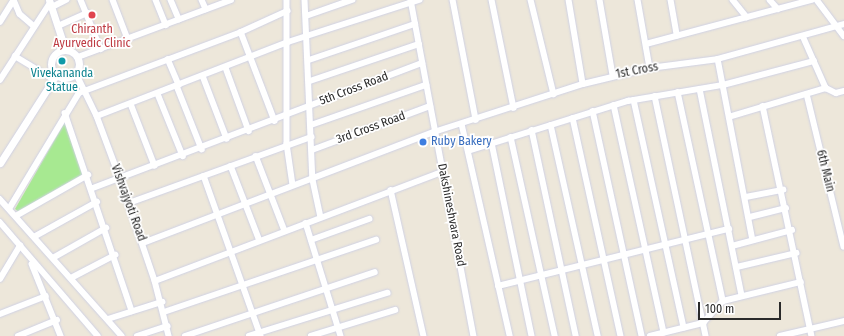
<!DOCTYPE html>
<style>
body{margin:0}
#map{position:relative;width:844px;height:336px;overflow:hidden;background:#ede7da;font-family:"Fira Sans Condensed",sans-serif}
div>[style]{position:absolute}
.green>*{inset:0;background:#a7e991}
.roads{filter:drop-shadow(0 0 1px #cfd1e4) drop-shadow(0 0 1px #cfd1e4)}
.minor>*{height:5.5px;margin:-2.75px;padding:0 2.75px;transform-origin:2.75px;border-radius:2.75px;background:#fff}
.tertiary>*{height:7px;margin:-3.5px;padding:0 3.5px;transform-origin:3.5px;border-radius:3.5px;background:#fff}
.tertiary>.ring{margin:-3.5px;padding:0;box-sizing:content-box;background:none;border:7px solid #fff;border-radius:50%}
.dots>*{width:11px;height:11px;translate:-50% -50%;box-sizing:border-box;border:2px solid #fff;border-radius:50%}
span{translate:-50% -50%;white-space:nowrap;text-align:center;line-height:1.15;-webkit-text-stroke:3.5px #fff;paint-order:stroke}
.health-label{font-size:12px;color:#be3a42}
.street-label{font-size:12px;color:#2a2a2a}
.culture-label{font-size:12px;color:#0d838f}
.shop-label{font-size:12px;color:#366cbe}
.left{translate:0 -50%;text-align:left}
.scale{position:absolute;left:698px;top:302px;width:83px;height:18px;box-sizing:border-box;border:2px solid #2a2a2a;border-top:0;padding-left:5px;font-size:12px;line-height:14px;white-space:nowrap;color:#2a2a2a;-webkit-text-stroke:3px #fff;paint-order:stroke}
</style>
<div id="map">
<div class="green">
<div style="clip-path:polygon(66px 120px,84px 175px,19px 212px,15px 209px)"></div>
</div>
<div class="roads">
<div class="minor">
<div style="left:14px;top:0;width:15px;rotate:67deg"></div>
<div style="left:20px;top:14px;width:18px;rotate:41deg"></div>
<div style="left:81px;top:0;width:53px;rotate:67.8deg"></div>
<div style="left:113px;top:0;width:42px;rotate:69deg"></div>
<div style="left:156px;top:0;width:27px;rotate:68deg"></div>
<div style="left:171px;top:0;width:21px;rotate:67deg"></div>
<div style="left:202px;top:0;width:10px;rotate:66deg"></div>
<div style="left:287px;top:0;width:144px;rotate:90deg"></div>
<div style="left:287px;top:144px;width:41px;rotate:81.7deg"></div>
<div style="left:305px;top:0;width:180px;rotate:87.5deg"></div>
<div style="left:313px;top:180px;width:38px;rotate:78deg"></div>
<div style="left:411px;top:0;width:342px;rotate:79.4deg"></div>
<div style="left:453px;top:0;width:122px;rotate:79.1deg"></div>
<div style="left:492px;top:0;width:110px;rotate:78.5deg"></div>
<div style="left:531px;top:0;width:97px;rotate:76.3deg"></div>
<div style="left:569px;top:0;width:85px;rotate:80.5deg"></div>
<div style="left:600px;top:0;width:76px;rotate:80.2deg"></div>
<div style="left:638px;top:0;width:69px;rotate:80deg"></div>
<div style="left:671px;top:0;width:36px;rotate:80deg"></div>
<div style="left:733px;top:0;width:22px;rotate:51deg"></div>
<div style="left:770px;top:0;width:12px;rotate:48deg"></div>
<div style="left:817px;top:0;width:45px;rotate:53.1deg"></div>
<div style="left:52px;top:7px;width:16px;rotate:-27deg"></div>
<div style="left:306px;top:16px;width:49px;rotate:-19.2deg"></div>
<div style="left:0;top:22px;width:26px;rotate:-58deg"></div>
<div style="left:58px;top:26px;width:32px;rotate:-24deg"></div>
<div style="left:241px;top:32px;width:95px;rotate:69.1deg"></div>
<div style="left:803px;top:36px;width:57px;rotate:66.1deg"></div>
<div style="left:826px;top:88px;width:11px;rotate:27deg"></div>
<div style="left:836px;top:93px;width:8px;rotate:-14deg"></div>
<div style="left:646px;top:44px;width:171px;rotate:-14.9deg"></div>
<div style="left:15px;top:56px;width:44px;rotate:31.2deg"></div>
<div style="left:78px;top:57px;width:163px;rotate:-20.4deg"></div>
<div style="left:168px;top:59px;width:28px;rotate:67deg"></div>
<div style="left:718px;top:59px;width:184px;rotate:79.1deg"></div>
<div style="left:309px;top:60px;width:112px;rotate:-18.8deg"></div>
<div style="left:226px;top:68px;width:67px;rotate:69.9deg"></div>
<div style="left:76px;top:73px;width:48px;rotate:64deg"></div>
<div style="left:97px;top:116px;width:66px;rotate:69.6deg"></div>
<div style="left:120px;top:178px;width:109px;rotate:71.2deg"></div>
<div style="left:155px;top:281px;width:57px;rotate:75.7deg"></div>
<div style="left:203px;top:76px;width:67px;rotate:69.1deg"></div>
<div style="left:0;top:80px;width:92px;rotate:-57deg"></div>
<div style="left:310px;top:81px;width:115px;rotate:-18.7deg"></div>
<div style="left:177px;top:86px;width:68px;rotate:68.4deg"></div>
<div style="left:700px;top:89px;width:211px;rotate:78.5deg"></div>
<div style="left:678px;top:92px;width:214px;rotate:77.8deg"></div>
<div style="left:158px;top:94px;width:67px;rotate:68deg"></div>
<div style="left:807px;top:94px;width:157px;rotate:76.4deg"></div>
<div style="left:655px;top:96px;width:245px;rotate:78deg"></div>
<div style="left:634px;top:100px;width:233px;rotate:77.6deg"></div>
<div style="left:131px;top:104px;width:66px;rotate:68.8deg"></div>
<div style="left:614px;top:105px;width:233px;rotate:77.6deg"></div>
<div style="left:763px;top:106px;width:235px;rotate:78deg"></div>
<div style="left:593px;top:111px;width:230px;rotate:77.7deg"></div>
<div style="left:65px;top:113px;width:209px;rotate:71.3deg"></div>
<div style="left:97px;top:116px;width:205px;rotate:-21.2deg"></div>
<div style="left:288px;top:42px;width:138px;rotate:-17.8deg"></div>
<div style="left:729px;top:117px;width:101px;rotate:-16.6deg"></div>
<div style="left:573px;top:118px;width:223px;rotate:77.6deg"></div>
<div style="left:462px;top:124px;width:217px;rotate:77.2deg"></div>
<div style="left:311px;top:125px;width:122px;rotate:-19.2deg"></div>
<div style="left:551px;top:125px;width:216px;rotate:77.4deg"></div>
<div style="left:532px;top:130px;width:211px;rotate:77.9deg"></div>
<div style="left:511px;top:137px;width:204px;rotate:77.5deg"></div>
<div style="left:492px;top:143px;width:197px;rotate:78.3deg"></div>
<div style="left:312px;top:150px;width:126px;rotate:-20.4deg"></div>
<div style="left:468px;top:151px;width:168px;rotate:-17.4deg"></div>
<div style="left:628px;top:101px;width:96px;rotate:-9.6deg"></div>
<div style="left:723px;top:85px;width:94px;rotate:-14.8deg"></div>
<div style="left:256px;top:156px;width:80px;rotate:68.9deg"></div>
<div style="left:231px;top:166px;width:80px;rotate:68.9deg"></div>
<div style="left:204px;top:176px;width:170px;rotate:70.4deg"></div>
<div style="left:93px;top:188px;width:352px;rotate:-20.8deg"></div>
<div style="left:391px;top:190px;width:150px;rotate:77.3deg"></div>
<div style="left:746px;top:197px;width:38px;rotate:-11deg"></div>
<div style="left:0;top:199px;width:183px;rotate:48.3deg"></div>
<div style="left:129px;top:203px;width:194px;rotate:-19.9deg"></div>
<div style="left:9px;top:209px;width:135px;rotate:-58.9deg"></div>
<div style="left:79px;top:93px;width:173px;rotate:-20.6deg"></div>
<div style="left:241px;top:32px;width:51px;rotate:-24.5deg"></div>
<div style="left:16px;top:216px;width:83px;rotate:-29.7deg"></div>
<div style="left:750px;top:217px;width:37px;rotate:-14deg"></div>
<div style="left:0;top:222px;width:150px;rotate:49.3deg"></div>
<div style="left:306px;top:223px;width:118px;rotate:72.8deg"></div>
<div style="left:34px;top:237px;width:72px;rotate:-29.1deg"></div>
<div style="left:311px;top:240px;width:62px;rotate:-19.9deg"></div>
<div style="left:143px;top:243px;width:311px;rotate:-20.9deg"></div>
<div style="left:434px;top:132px;width:157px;rotate:-17.9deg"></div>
<div style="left:583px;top:84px;width:69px;rotate:-13.4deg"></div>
<div style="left:650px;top:68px;width:69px;rotate:-7.5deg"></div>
<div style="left:718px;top:59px;width:131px;rotate:-15.5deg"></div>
<div style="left:732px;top:246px;width:62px;rotate:-14.9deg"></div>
<div style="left:53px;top:258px;width:61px;rotate:-29.5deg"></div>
<div style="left:32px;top:264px;width:78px;rotate:68.1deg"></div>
<div style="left:737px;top:267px;width:61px;rotate:-13.3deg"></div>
<div style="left:71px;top:278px;width:50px;rotate:-27.6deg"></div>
<div style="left:0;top:279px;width:39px;rotate:-59deg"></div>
<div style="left:155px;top:281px;width:307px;rotate:-20.8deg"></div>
<div style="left:498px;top:286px;width:238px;rotate:-13.9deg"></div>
<div style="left:164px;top:312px;width:224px;rotate:-18.8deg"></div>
<div style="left:0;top:314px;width:49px;rotate:-21.4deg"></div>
<div style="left:108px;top:319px;width:57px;rotate:-17.5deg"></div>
<div style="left:18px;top:336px;width:42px;rotate:-22.3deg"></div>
<div style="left:137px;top:336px;width:32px;rotate:-18deg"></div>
<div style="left:185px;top:336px;width:200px;rotate:-18.6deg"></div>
<div style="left:249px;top:336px;width:145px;rotate:-17.3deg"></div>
<div style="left:311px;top:336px;width:88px;rotate:-17.2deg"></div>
<div style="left:650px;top:336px;width:55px;rotate:-13.8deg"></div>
<div style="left:703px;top:323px;width:30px;rotate:-48deg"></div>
<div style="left:723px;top:301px;width:80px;rotate:-13.7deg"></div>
<div style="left:780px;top:336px;width:66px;rotate:-13.2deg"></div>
</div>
<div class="tertiary">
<div style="left:49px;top:0;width:52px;rotate:71.9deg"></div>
<div class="ring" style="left:51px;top:50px;width:21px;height:21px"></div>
<div style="left:0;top:163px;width:104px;rotate:-57.5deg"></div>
</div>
</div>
<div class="dots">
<div style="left:92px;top:15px;background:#e0444e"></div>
<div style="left:62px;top:61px;background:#0f9aa8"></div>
<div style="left:423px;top:142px;background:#3f7fe0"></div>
</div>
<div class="health-label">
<span style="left:92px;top:37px">Chiranth<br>Ayurvedic Clinic</span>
</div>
<div class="street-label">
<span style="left:637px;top:71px;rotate:-11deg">1st Cross</span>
<span style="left:354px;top:89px;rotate:-21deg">5th Cross Road</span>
<span style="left:371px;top:128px;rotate:-20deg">3rd Cross Road</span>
<span style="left:825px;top:171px;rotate:76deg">6th Main</span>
<span style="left:128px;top:203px;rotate:70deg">Vishvajyoti Road</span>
<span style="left:451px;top:215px;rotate:79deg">Dakshineshvara Road</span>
</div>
<div class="culture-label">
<span style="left:62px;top:81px">Vivekananda<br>Statue</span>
</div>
<div class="shop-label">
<span class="left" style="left:431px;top:142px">Ruby Bakery</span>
</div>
<div class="scale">100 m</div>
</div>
